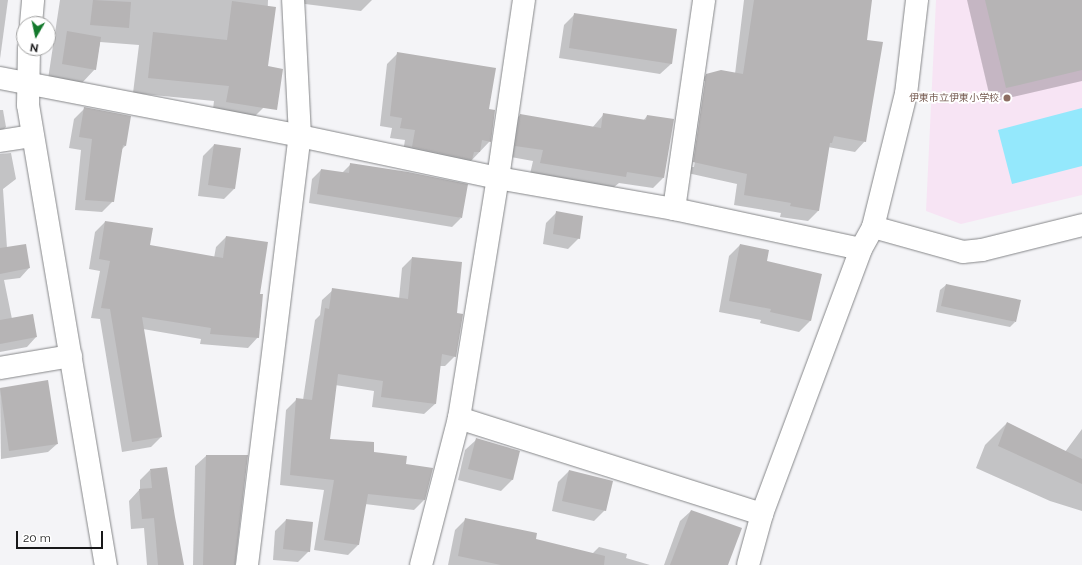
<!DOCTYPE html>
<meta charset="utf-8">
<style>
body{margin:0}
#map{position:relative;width:1082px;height:565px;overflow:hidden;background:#f4f4f7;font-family:Raleway,"Noto Sans JP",sans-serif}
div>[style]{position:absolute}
.education>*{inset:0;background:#f7e4f4}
.water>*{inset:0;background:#94e8fc}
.shadow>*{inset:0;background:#0003}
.building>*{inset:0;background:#b6b4b5}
.roads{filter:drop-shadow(0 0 1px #868789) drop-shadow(0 0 1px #868789)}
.street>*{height:22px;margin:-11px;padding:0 11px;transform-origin:11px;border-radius:11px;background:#fff}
.secondary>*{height:22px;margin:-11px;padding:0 11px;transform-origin:11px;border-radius:11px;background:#fff}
.dots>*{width:11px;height:11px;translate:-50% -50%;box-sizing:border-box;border:2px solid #fff;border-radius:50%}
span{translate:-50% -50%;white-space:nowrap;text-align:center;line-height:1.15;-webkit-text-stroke:3.5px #fff;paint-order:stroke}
.education-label{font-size:10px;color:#785e54}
.right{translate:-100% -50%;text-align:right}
.north{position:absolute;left:16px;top:16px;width:40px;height:40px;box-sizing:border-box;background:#fff;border:1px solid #a3a3a3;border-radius:50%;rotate:189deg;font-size:11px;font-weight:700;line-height:16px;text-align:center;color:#181819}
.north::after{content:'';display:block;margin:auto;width:14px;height:18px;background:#13792c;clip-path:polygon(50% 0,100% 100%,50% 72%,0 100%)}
.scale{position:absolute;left:16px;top:531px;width:87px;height:18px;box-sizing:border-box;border:2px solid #181819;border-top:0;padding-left:5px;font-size:12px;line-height:14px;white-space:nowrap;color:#181819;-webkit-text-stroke:3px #fff;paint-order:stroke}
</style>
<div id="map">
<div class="education">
<div style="clip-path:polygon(936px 0,1082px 0,1082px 195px,961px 224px,926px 211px)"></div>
</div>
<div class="water">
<div style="clip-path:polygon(1082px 108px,1082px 166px,1012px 184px,998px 130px)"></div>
</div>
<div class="shadow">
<div style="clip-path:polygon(0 0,8px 0,0 59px)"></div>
<div style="clip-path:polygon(60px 0,268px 0,264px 107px,249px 122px,212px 117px,214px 101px,133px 93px,139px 45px,100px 42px,95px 69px,81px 84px,48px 79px)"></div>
<div style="clip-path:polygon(297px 0,372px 0,361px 11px,297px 3px)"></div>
<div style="clip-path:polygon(evenodd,744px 0,857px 0,866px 40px,865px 141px,855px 152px,828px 147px,818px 211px,808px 221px,780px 217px,781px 213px,734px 205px,737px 184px,683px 172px,696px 86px,706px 75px,735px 74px,744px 0,704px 81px,706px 81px,694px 167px,692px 167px,704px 81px)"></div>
<div style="clip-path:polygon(967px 0,1082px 0,1082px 81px,991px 102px)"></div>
<div style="clip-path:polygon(575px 14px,676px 30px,671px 64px,660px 74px,559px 58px,564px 25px)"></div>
<div style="clip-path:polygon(398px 53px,488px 110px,490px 141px,469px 163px,402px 158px,405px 140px,390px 138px,392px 128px,380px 126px,387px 64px)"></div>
<div style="clip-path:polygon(85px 108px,126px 145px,121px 150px,113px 201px,102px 212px,75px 210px,81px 150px,69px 148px,74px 119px)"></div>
<div style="clip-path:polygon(0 110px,3px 110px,6px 127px,0 133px)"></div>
<div style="clip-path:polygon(604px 114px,643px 121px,647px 116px,663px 178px,653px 188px,619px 183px,614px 187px,530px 174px,533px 161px,505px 156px,510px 126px,520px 115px,592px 128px)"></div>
<div style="clip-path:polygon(214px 145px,234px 189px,224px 199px,198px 196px,203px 156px)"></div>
<div style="clip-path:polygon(11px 153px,16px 179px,3px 189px,7px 248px,29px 268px,20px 278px,4px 280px,12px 319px,36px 337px,27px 347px,0 352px,0 154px)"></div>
<div style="clip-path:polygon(350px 165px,461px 218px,452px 227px,309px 203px,312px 179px,321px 170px,342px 173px)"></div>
<div style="clip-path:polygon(557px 212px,579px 238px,568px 249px,543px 244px,546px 223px)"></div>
<div style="clip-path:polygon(105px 222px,149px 246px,214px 258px,216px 247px,226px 237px,259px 295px,258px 337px,248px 348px,200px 344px,201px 339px,143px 329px,161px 437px,151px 447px,122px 452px,100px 319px,91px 318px,100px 271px,89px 269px,95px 232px)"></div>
<div style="clip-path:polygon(740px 245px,765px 262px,821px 275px,810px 321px,799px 332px,760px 323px,761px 320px,719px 312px,729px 256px)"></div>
<div style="clip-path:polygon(412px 258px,456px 314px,455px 356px,445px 366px,440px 366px,435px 404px,424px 414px,372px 407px,374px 391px,335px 385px,329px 439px,405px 465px,424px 500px,414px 510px,365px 504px,358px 545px,348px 555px,314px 550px,324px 490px,280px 485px,286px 410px,297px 399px,303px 400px,315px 320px,320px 315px,322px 300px,333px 290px,399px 299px,402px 268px)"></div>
<div style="clip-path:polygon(946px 285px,1015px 322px,1010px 327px,936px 312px,940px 290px)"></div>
<div style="clip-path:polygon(47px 381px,57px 444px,48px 452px,1px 459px,0 389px)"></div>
<div style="clip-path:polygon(1007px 423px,1065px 452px,1082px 429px,1082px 511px,1050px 501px,976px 468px,985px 445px)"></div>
<div style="clip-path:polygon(476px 440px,519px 451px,512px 480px,501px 491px,458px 480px,465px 450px)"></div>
<div style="clip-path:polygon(206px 456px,247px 456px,235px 565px,193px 565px,195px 466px)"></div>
<div style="clip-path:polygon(150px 470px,182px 565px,147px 565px,144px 528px,131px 529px,129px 501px,140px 489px,140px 480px)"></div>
<div style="clip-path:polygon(569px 471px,605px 510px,594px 521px,552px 511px,558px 482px)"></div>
<div style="clip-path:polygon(691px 511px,727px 565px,664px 565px,680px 521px)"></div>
<div style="clip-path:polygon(466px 519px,535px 540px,592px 554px,599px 547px,627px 554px,626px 558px,650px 565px,448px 565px,455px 530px)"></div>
<div style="clip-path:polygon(286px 520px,309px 551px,298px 562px,273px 560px,275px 531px)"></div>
</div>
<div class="building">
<div style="clip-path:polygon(93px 0,131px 2px,129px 28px,90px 25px)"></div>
<div style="clip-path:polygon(754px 0,872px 0,867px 40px,883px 42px,866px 142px,834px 136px,832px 143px,830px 143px,819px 211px,790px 206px,791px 203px,744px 195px,747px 174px,693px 162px,706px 74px,721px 70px,743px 74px)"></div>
<div style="clip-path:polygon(985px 0,1082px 0,1082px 70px,1006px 88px)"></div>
<div style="clip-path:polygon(232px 1px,276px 7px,268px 66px,283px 69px,277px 110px,226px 102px,229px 86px,148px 78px,153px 32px,227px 40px)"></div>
<div style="clip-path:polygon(574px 13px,677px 29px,672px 64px,569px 48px)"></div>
<div style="clip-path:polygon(67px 31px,101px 37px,96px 70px,62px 64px)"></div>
<div style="clip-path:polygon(397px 52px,496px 68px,489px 109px,495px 110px,491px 142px,482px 140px,480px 152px,474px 152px,472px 160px,412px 147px,415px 130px,400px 128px,402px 118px,390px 116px)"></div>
<div style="clip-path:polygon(84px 107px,131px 116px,126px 146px,123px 145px,114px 202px,85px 200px,92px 139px,79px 137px)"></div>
<div style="clip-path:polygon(603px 113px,646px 120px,647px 115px,674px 119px,664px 178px,627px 172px,626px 177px,540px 163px,543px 150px,515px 146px,520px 114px,601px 128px)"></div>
<div style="clip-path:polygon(214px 144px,241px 148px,235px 189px,208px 185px)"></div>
<div style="clip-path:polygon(350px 163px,408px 172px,468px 184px,462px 218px,317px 194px,321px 169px,349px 173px)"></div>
<div style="clip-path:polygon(556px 211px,583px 216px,580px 239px,553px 234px)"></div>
<div style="clip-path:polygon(105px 221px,153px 228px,150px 245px,223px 258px,226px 236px,268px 242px,260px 294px,263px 294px,259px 338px,210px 334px,211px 328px,142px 317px,162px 437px,132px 442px,110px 309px,101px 308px,110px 261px,99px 259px)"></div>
<div style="clip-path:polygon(26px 244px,30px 268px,0 274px,0 248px)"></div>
<div style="clip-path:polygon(740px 244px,769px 250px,767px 261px,822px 274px,811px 321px,770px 312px,771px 309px,729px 301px)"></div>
<div style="clip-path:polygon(412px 257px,462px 262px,457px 313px,463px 314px,456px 357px,442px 354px,436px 404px,381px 397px,383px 381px,338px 374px,330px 439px,374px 442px,374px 452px,407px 456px,406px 464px,433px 468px,425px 500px,368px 494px,359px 545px,324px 540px,334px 480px,290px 475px,296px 398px,312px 400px,325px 308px,329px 309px,332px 288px,408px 299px)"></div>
<div style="clip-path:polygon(946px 284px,1021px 300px,1016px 322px,941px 306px)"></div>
<div style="clip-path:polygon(33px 314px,37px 337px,0 344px,0 320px)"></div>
<div style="clip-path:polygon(48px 380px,58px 444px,9px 451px,0 388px)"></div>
<div style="clip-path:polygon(1007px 422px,1082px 459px,1082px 484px,998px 446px)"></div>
<div style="clip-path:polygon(476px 438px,520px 451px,513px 480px,468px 469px)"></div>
<div style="clip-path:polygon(206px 455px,248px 455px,235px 565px,203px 565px)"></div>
<div style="clip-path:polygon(167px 467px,175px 517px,184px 565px,158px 565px,154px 518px,142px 519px,139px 489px,152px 488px,150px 469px)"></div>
<div style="clip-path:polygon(569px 470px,613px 481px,606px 511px,562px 501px)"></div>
<div style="clip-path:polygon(691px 510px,742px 528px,728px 565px,670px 565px)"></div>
<div style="clip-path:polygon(465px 518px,537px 533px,536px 539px,605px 556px,604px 565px,501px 565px,458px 556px)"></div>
<div style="clip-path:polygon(286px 519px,313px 522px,310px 552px,283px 549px)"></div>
</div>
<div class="roads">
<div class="street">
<div style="left:31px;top:24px;width:24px;rotate:-85deg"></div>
<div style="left:29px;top:48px;width:57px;rotate:91deg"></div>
<div style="left:28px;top:105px;width:467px;rotate:80.4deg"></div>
<div style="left:0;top:78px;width:306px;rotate:10.9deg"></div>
<div style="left:300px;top:136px;width:202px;rotate:12deg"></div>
<div style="left:498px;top:178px;width:179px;rotate:10deg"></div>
<div style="left:674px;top:209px;width:191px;rotate:12.1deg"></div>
<div style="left:0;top:141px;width:33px;rotate:-9deg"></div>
<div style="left:674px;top:209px;width:211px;rotate:-81.8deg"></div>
<div style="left:0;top:368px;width:72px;rotate:-9.6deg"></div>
<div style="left:459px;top:418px;width:318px;rotate:17.6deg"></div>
<div style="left:247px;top:565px;width:432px;rotate:-83deg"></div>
<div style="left:300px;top:136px;width:136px;rotate:-92.9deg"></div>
<div style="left:421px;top:565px;width:152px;rotate:-75.5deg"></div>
<div style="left:459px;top:418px;width:243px;rotate:-80.8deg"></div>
<div style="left:498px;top:178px;width:180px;rotate:-81.7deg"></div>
</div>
<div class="secondary">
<div style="left:873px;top:227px;width:93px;rotate:15.5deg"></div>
<div style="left:963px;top:252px;width:19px;rotate:-6deg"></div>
<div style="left:982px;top:250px;width:103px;rotate:-14deg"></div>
<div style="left:748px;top:565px;width:53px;rotate:-74.6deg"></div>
<div style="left:762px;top:514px;width:283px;rotate:-69.5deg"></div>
<div style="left:861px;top:249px;width:25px;rotate:-61deg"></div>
<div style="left:873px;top:227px;width:137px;rotate:-76.1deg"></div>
<div style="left:906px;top:94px;width:95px;rotate:-83.3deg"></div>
</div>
</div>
<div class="dots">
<div style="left:1007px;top:98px;background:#8d6e63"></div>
</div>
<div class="education-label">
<span class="right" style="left:999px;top:98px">伊東市立伊東小学校</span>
</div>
<div class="north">N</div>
<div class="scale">20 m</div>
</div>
